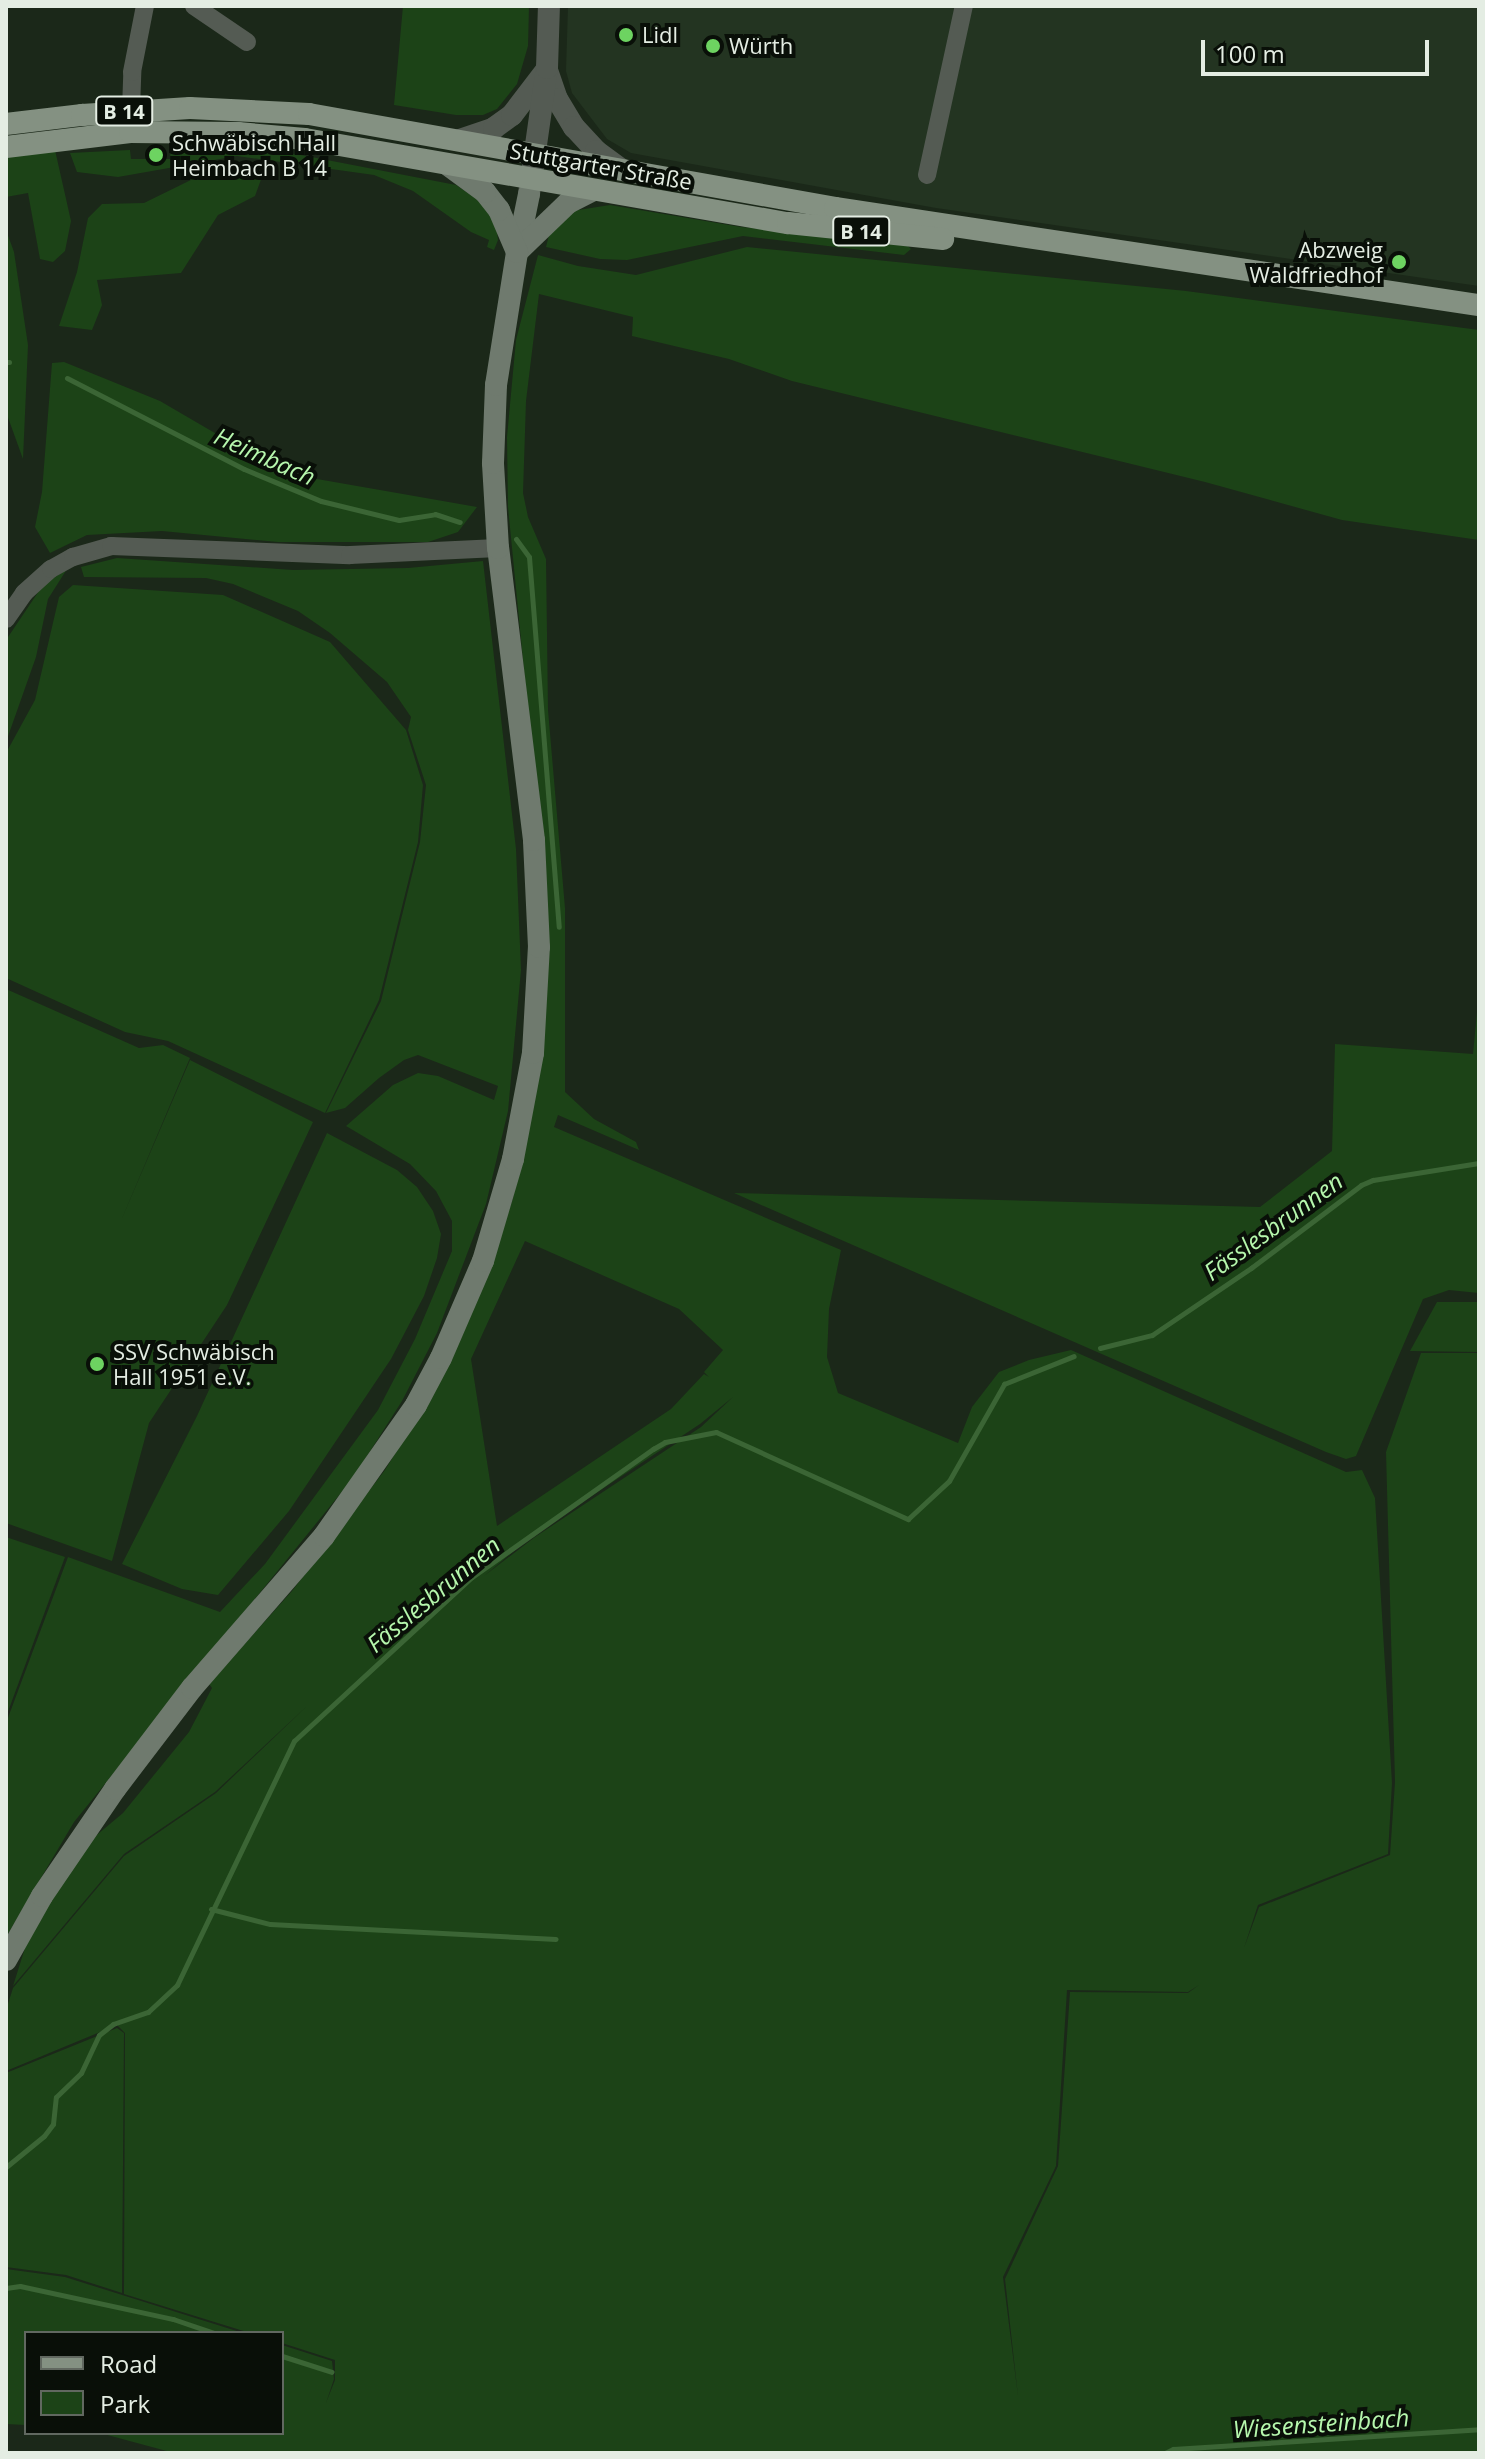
<!DOCTYPE html>
<meta charset="utf-8">
<style>
body{margin:0}
#map{position:relative;width:1485px;height:2459px;overflow:hidden;background:#1b2819;font-family:"Open Sans",sans-serif}
div>[style]{position:absolute}
.built>*{inset:0;background:#233421}
.green>*{inset:0;background:#1c4317}
.stream>*{height:5px;margin:-2.5px;padding:0 2.5px;transform-origin:2.5px;border-radius:2.5px;background:#3b6535}
.minor>*{height:18px;margin:-9px;padding:0 9px;transform-origin:9px;border-radius:9px;background:#545b53}
.tertiary>*{height:22px;margin:-11px;padding:0 11px;transform-origin:11px;border-radius:11px;background:#545b53}
.secondary>*{height:22px;margin:-11px;padding:0 11px;transform-origin:11px;border-radius:11px;background:#6f7a6e}
.primary>*{height:22px;margin:-11px;padding:0 11px;transform-origin:11px;border-radius:11px;background:#849182}
.dots>*{width:22px;height:22px;translate:-50% -50%;box-sizing:border-box;border:4px solid #090f08;border-radius:50%}
span{translate:-50% -50%;white-space:nowrap;text-align:center;line-height:1.15;-webkit-text-stroke:8px #090f08;paint-order:stroke}
.shield-label span{padding:2px 6px;background:#090f08;border:2px solid;border-radius:6px;-webkit-text-stroke-width:0}
.shield-label{font-size:20px;color:#e4ede3;font-weight:700}
.poi-label{font-size:22px;color:#e4ede3}
.left{translate:0 -50%;text-align:left}
.right{translate:-100% -50%;text-align:right}
.street-label{font-size:22px;color:#e4ede3}
.water-label{font-size:24px;color:#b6f7ad;font-style:italic}
.frame{position:absolute;inset:0;border:8px solid #e4ede3;pointer-events:none}
.legend{position:absolute;left:24px;top:2331px;width:260px;height:104px;box-sizing:border-box;background:#090f08;border:2px solid #616860;margin:0;padding:10px 14px;list-style:none;font-size:24px;color:#e4ede3}
.legend li{display:flex;align-items:center;gap:16px;height:40px}
.legend b{width:40px;border:2px solid #616860}
.scale{position:absolute;left:1201px;top:40px;width:228px;height:36px;box-sizing:border-box;border:4px solid #e4ede3;border-top:0;padding-left:10px;font-size:24px;line-height:28px;white-space:nowrap;color:#e4ede3;-webkit-text-stroke:6px #090f08;paint-order:stroke}
</style>
<div id="map">
<div class="built">
<div style="clip-path:polygon(568px 6px,1479px 6px,1479px 286px,936px 208px,631px 153px,607px 139px,572px 93px,566px 71px)"></div>
</div>
<div class="green">
<div style="clip-path:polygon(403px 6px,529px 6px,528px 46px,517px 84px,497px 109px,483px 115px,456px 115px,394px 105px)"></div>
<div style="clip-path:polygon(171px 148px,296px 154px,456px 185px,480px 201px,496px 225px,498px 240px,494px 250px,487px 247px,489px 240px,471px 232px,413px 191px,374px 175px,237px 156px,118px 177px,77px 172px,70px 153px,130px 150px,131px 159px,170px 159px)"></div>
<div style="clip-path:polygon(55px 150px,71px 221px,65px 251px,53px 262px,40px 259px,28px 193px,6px 197px,6px 157px)"></div>
<div style="clip-path:polygon(263px 174px,255px 196px,218px 215px,181px 273px,97px 280px,102px 305px,92px 330px,59px 326px,77px 272px,88px 218px,102px 204px,144px 203px,201px 175px)"></div>
<div style="clip-path:polygon(610px 205px,741px 227px,905px 243px,911px 249px,904px 255px,743px 236px,627px 260px,600px 259px,546px 247px,549px 235px,572px 211px)"></div>
<div style="clip-path:polygon(6px 230px,14px 252px,28px 345px,23px 459px,6px 412px)"></div>
<div style="clip-path:polygon(evenodd,747px 247px,1186px 291px,1479px 330px,1479px 540px,1342px 520px,1205px 482px,792px 381px,729px 359px,632px 336px,633px 317px,539px 294px,526px 401px,523px 493px,528px 517px,546px 559px,548px 710px,565px 908px,565px 1092px,594px 1119px,636px 1142px,639px 1150px,558px 1115px,554px 1127px,841px 1250px,829px 1309px,827px 1357px,838px 1393px,958px 1443px,972px 1407px,999px 1372px,1029px 1360px,1071px 1350px,1346px 1472px,1362px 1470px,1375px 1498px,1392px 1783px,1388px 1854px,1258px 1905px,1244px 1948px,1259px 1907px,1390px 1855px,1395px 1782px,1386px 1452px,1421px 1353px,1479px 1353px,1479px 2453px,174px 2453px,100px 2433px,282px 2433px,282px 2345px,332px 2361px,334px 2379px,326px 2403px,335px 2380px,335px 2360px,282px 2343px,282px 2333px,250px 2333px,124px 2294px,125px 2033px,117px 2025px,6px 2071px,6px 2010px,13px 1988px,124px 1856px,216px 1793px,307px 1706px,215px 1792px,124px 1854px,13px 1986px,31px 1929px,80px 1849px,123px 1813px,189px 1732px,212px 1688px,209px 1684px,292px 1591px,385px 1470px,427px 1401px,490px 1268px,513px 1198px,530px 1118px,539px 823px,508px 507px,507px 437px,516px 340px,538px 255px,578px 266px,636px 275px,747px 247px,525px 1241px,679px 1309px,723px 1350px,704px 1372px,709px 1377px,704px 1374px,671px 1409px,497px 1526px,471px 1359px,525px 1241px,747px 247px,733px 1397px,701px 1427px,535px 1537px,484px 1576px,533px 1535px,700px 1424px,733px 1397px,747px 247px,1199px 1985px,1188px 1993px,1070px 1992px,1058px 2166px,1005px 2279px,1018px 2396px,1003px 2277px,1056px 2166px,1067px 1990px,1188px 1992px,1199px 1985px)"></div>
<div style="clip-path:polygon(64px 362px,160px 401px,273px 467px,300px 476px,477px 507px,458px 532px,428px 542px,278px 542px,162px 531px,87px 535px,50px 553px,35px 527px,42px 492px,52px 363px)"></div>
<div style="clip-path:polygon(117px 558px,293px 570px,408px 568px,483px 561px,516px 849px,521px 970px,508px 1111px,486px 1204px,437px 1333px,402px 1401px,353px 1478px,74px 1822px,6px 1937px,6px 1723px,68px 1557px,220px 1612px,265px 1564px,378px 1410px,415px 1339px,452px 1251px,452px 1221px,436px 1191px,410px 1164px,346px 1126px,393px 1085px,418px 1073px,438px 1076px,494px 1100px,498px 1086px,418px 1055px,404px 1060px,379px 1078px,345px 1108px,326px 1113px,381px 1001px,420px 842px,426px 785px,408px 730px,411px 717px,387px 682px,330px 633px,298px 611px,233px 584px,206px 578px,84px 577px,81px 567px)"></div>
<div style="clip-path:polygon(67px 569px,48px 599px,36px 657px,6px 742px,6px 640px,43px 585px)"></div>
<div style="clip-path:polygon(73px 585px,223px 595px,330px 642px,406px 730px,423px 785px,418px 842px,379px 1000px,325px 1113px,168px 1041px,125px 1032px,6px 978px,6px 753px,35px 700px,59px 597px)"></div>
<div style="clip-path:polygon(6px 989px,139px 1048px,163px 1045px,190px 1058px,120px 1223px,190px 1060px,313px 1122px,227px 1305px,149px 1423px,112px 1561px,6px 1523px)"></div>
<div style="clip-path:polygon(1479px 991px,1479px 1293px,1449px 1290px,1423px 1299px,1356px 1456px,1346px 1459px,1326px 1452px,734px 1193px,1260px 1207px,1332px 1151px,1335px 1044px,1473px 1054px)"></div>
<div style="clip-path:polygon(327px 1133px,397px 1170px,417px 1187px,433px 1211px,441px 1234px,437px 1258px,424px 1296px,391px 1359px,289px 1511px,218px 1595px,182px 1589px,122px 1564px,197px 1416px)"></div>
<div style="clip-path:polygon(1437px 1302px,1479px 1302px,1479px 1352px,1410px 1351px)"></div>
<div style="clip-path:polygon(6px 1537px,65px 1557px,6px 1717px)"></div>
<div style="clip-path:polygon(117px 2028px,124px 2033px,122px 2293px,66px 2275px,6px 2267px,6px 2073px)"></div>
<div style="clip-path:polygon(6px 2269px,65px 2277px,243px 2333px,26px 2333px,26px 2425px,6px 2424px)"></div>
</div>
<div class="stream">
<div style="left:6px;top:362px;width:3px"></div>
<div style="left:67px;top:378px;width:199px;rotate:27.2deg"></div>
<div style="left:244px;top:469px;width:83px;rotate:22.6deg"></div>
<div style="left:321px;top:501px;width:80px;rotate:13.7deg"></div>
<div style="left:399px;top:520px;width:36px;rotate:-9deg"></div>
<div style="left:435px;top:514px;width:26px;rotate:18deg"></div>
<div style="left:516px;top:539px;width:22px;rotate:54deg"></div>
<div style="left:529px;top:557px;width:371px;rotate:85.4deg"></div>
<div style="left:1100px;top:1348px;width:54px;rotate:-14deg"></div>
<div style="left:1152px;top:1335px;width:120px;rotate:-34.1deg"></div>
<div style="left:1251px;top:1268px;width:138px;rotate:-37deg"></div>
<div style="left:1361px;top:1185px;width:13px;rotate:-23deg"></div>
<div style="left:1373px;top:1180px;width:107px;rotate:-9.1deg"></div>
<div style="left:211px;top:1909px;width:61px;rotate:14.3deg"></div>
<div style="left:270px;top:1924px;width:286px;rotate:3deg"></div>
<div style="left:6px;top:2167px;width:49px;rotate:-39.2deg"></div>
<div style="left:44px;top:2136px;width:15px;rotate:-53deg"></div>
<div style="left:53px;top:2124px;width:27px;rotate:-84deg"></div>
<div style="left:56px;top:2097px;width:35px;rotate:-44deg"></div>
<div style="left:81px;top:2073px;width:42px;rotate:-64.7deg"></div>
<div style="left:99px;top:2035px;width:18px;rotate:-38deg"></div>
<div style="left:113px;top:2024px;width:37px;rotate:-19deg"></div>
<div style="left:148px;top:2012px;width:40px;rotate:-43deg"></div>
<div style="left:177px;top:1985px;width:271px;rotate:-64.4deg"></div>
<div style="left:294px;top:1741px;width:242px;rotate:-42.7deg"></div>
<div style="left:472px;top:1577px;width:222px;rotate:-35.3deg"></div>
<div style="left:653px;top:1449px;width:14px;rotate:-30deg"></div>
<div style="left:665px;top:1442px;width:52px;rotate:-11.1deg"></div>
<div style="left:716px;top:1432px;width:211px;rotate:24.4deg"></div>
<div style="left:908px;top:1519px;width:56px;rotate:-42.8deg"></div>
<div style="left:949px;top:1481px;width:112px;rotate:-60.4deg"></div>
<div style="left:1004px;top:1384px;width:75px;rotate:-21.8deg"></div>
<div style="left:6px;top:2288px;width:14px;rotate:-8deg"></div>
<div style="left:20px;top:2286px;width:157px;rotate:12.2deg"></div>
<div style="left:173px;top:2319px;width:43px;rotate:18.9deg"></div>
<div style="left:282px;top:2356px;width:52px;rotate:17.7deg"></div>
<div style="left:1165px;top:2453px;width:9px;rotate:-27deg"></div>
<div style="left:1173px;top:2449px;width:307px;rotate:-3.7deg"></div>
</div>
<div class="minor">
<div style="left:194px;top:6px;width:64px;rotate:34.2deg"></div>
<div style="left:131px;top:110px;width:38px;rotate:-88deg"></div>
<div style="left:132px;top:72px;width:67px;rotate:-78.9deg"></div>
<div style="left:927px;top:175px;width:173px;rotate:-77.7deg"></div>
<div style="left:6px;top:619px;width:32px;rotate:-55deg"></div>
<div style="left:24px;top:593px;width:36px;rotate:-42deg"></div>
<div style="left:51px;top:569px;width:25px;rotate:-29deg"></div>
<div style="left:73px;top:557px;width:40px;rotate:-16deg"></div>
<div style="left:111px;top:546px;width:239px;rotate:2.2deg"></div>
<div style="left:350px;top:555px;width:148px;rotate:-2.7deg"></div>
</div>
<div class="tertiary">
<div style="left:548px;top:73px;width:28px;rotate:71deg"></div>
<div style="left:557px;top:99px;width:33px;rotate:59deg"></div>
<div style="left:574px;top:127px;width:33px;rotate:47deg"></div>
<div style="left:596px;top:151px;width:32px;rotate:36deg"></div>
<div style="left:460px;top:140px;width:36px;rotate:-19deg"></div>
<div style="left:494px;top:128px;width:22px;rotate:-36deg"></div>
<div style="left:512px;top:115px;width:53px;rotate:-52.7deg"></div>
<div style="left:529px;top:194px;width:127px;rotate:-81.9deg"></div>
<div style="left:547px;top:68px;width:62px;rotate:-88.2deg"></div>
</div>
<div class="secondary">
<div style="left:520px;top:238px;width:45px;rotate:-78.4deg"></div>
<div style="left:517px;top:252px;width:71px;rotate:-43.9deg"></div>
<div style="left:568px;top:203px;width:27px;rotate:-27deg"></div>
<div style="left:6px;top:1960px;width:73px;rotate:-60.6deg"></div>
<div style="left:42px;top:1896px;width:130px;rotate:-55.7deg"></div>
<div style="left:115px;top:1789px;width:127px;rotate:-52.7deg"></div>
<div style="left:192px;top:1688px;width:201px;rotate:-49deg"></div>
<div style="left:324px;top:1536px;width:160px;rotate:-54.9deg"></div>
<div style="left:416px;top:1405px;width:53px;rotate:-62deg"></div>
<div style="left:441px;top:1358px;width:106px;rotate:-66.6deg"></div>
<div style="left:483px;top:1261px;width:106px;rotate:-73.6deg"></div>
<div style="left:513px;top:1159px;width:108px;rotate:-79.3deg"></div>
<div style="left:533px;top:1053px;width:106px;rotate:-86.8deg"></div>
<div style="left:539px;top:947px;width:107px;rotate:-92.7deg"></div>
<div style="left:534px;top:840px;width:294px;rotate:-97deg"></div>
<div style="left:498px;top:548px;width:85px;rotate:-93.4deg"></div>
<div style="left:493px;top:463px;width:78px;rotate:-87.8deg"></div>
<div style="left:496px;top:385px;width:135px;rotate:-81deg"></div>
<div style="left:517px;top:252px;width:46px;rotate:-113.2deg"></div>
<div style="left:499px;top:210px;width:23px;rotate:-128deg"></div>
<div style="left:485px;top:192px;width:46px;rotate:-143.9deg"></div>
</div>
<div class="primary">
<div style="left:6px;top:124px;width:77px;rotate:-6.8deg"></div>
<div style="left:82px;top:115px;width:108px;rotate:-3.7deg"></div>
<div style="left:190px;top:108px;width:119px;rotate:2.9deg"></div>
<div style="left:309px;top:114px;width:534px;rotate:10.13deg"></div>
<div style="left:835px;top:208px;width:651px;rotate:8.57deg"></div>
<div style="left:6px;top:147px;width:125px;rotate:-6.9deg"></div>
<div style="left:130px;top:132px;width:108px;rotate:0.5deg"></div>
<div style="left:238px;top:133px;width:67px;rotate:5.1deg"></div>
<div style="left:305px;top:139px;width:490px;rotate:9.9deg"></div>
<div style="left:788px;top:223px;width:156px;rotate:5.9deg"></div>
</div>
<div class="dots">
<div style="left:626px;top:35px;background:#6dd361"></div>
<div style="left:713px;top:46px;background:#6dd361"></div>
<div style="left:156px;top:155px;background:#6dd361"></div>
<div style="left:1399px;top:262px;background:#6dd361"></div>
<div style="left:97px;top:1364px;background:#6dd361"></div>
</div>
<div class="shield-label">
<span style="left:124px;top:111px">B 14</span>
<span style="left:861px;top:231px">B 14</span>
</div>
<div class="poi-label">
<span class="left" style="left:642px;top:35px">Lidl</span>
<span class="left" style="left:729px;top:46px">Würth</span>
<span class="left" style="left:172px;top:155px">Schwäbisch Hall<br>Heimbach B 14</span>
<span class="right" style="left:1383px;top:262px">Abzweig<br>Waldfriedhof</span>
<span class="left" style="left:113px;top:1364px">SSV Schwäbisch<br>Hall 1951 e.V.</span>
</div>
<div class="street-label">
<span style="left:601px;top:166px;rotate:10deg">Stuttgarter Straße</span>
</div>
<div class="water-label">
<span style="left:265px;top:456px;rotate:24deg">Heimbach</span>
<span style="left:1273px;top:1226px;rotate:-36deg">Fässlesbrunnen</span>
<span style="left:433px;top:1594px;rotate:-40deg">Fässlesbrunnen</span>
<span style="left:1321px;top:2423px;rotate:-4deg">Wiesensteinbach</span>
</div>
<div class="frame"></div>
<ul class="legend">
<li><b style="height:10px;background:#849182"></b>Road</li>
<li><b style="height:22px;background:#1c4317"></b>Park</li>
</ul>
<div class="scale">100 m</div>
</div>
